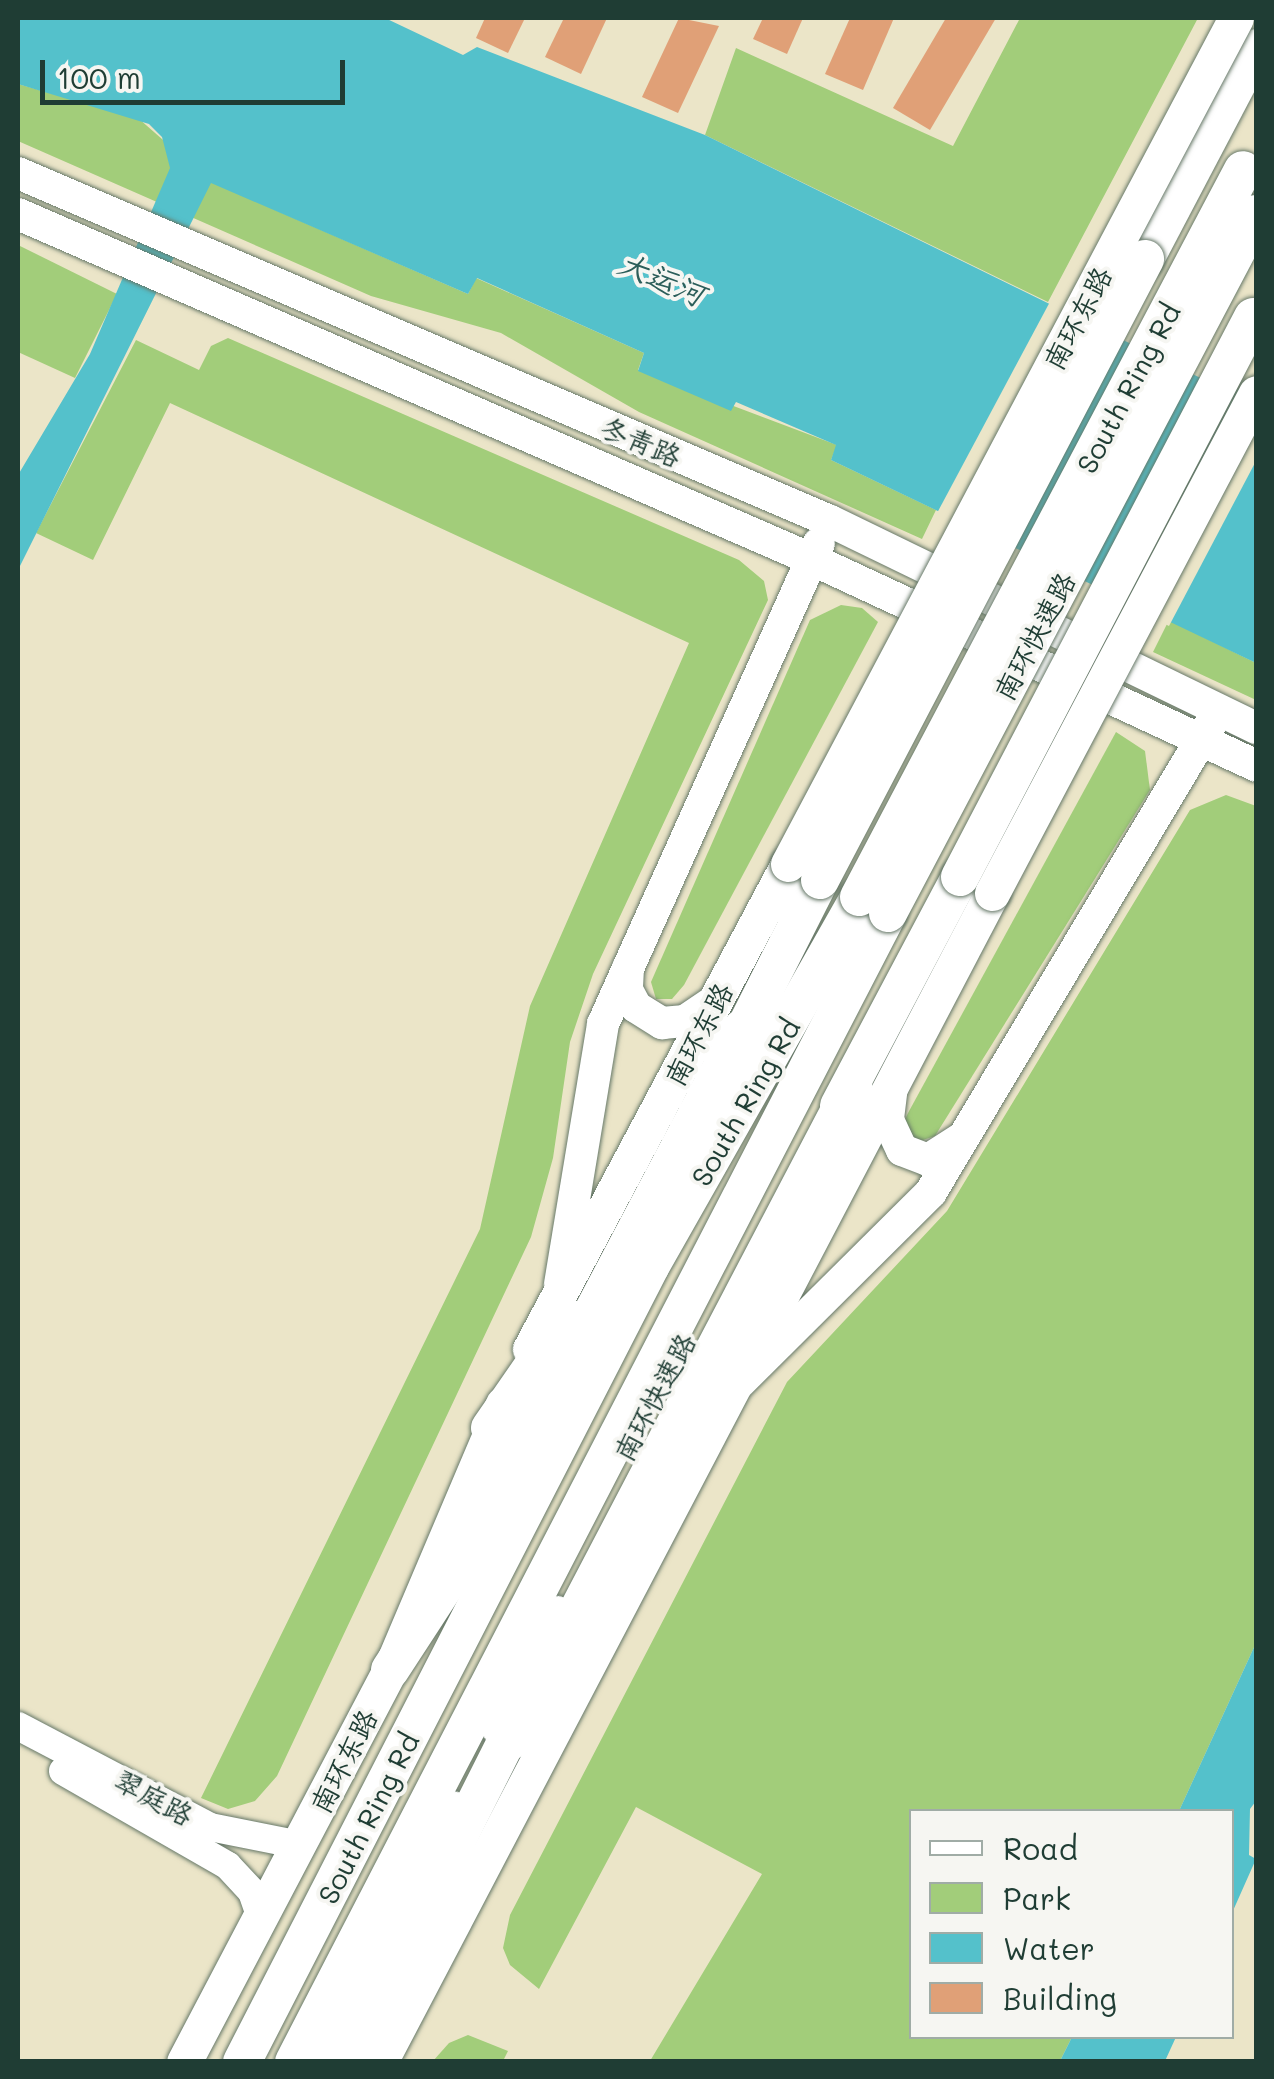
<!DOCTYPE html>
<meta charset="utf-8">
<style>
body{margin:0}
#map{position:relative;width:1274px;height:2079px;overflow:hidden;background:#ebe5c8;font-family:Mali,"LXGW WenKai TC",sans-serif}
div>[style]{position:absolute}
.green>*{inset:0;background:#a2cd7a}
.water>*{inset:0;background:#54c1cb}
.pier>*{inset:0;background:#ebe5c8}
.building>*{inset:0;background:#e0a077}
.roads{filter:drop-shadow(0 0 2px #667868) drop-shadow(0 0 2px #667868)}
.minor>*{height:22px;margin:-11px;padding:0 11px;transform-origin:11px;border-radius:11px;background:#fff}
.tertiary>*{height:28px;margin:-14px;padding:0 14px;transform-origin:14px;border-radius:14px;background:#fff}
.secondary>*{height:32px;margin:-16px;padding:0 16px;transform-origin:16px;border-radius:16px;background:#fff}
.primary>*{height:35px;margin:-17.5px;padding:0 17.5px;transform-origin:17.5px;border-radius:17.5px;background:#fff}
.trunk>*{height:38px;margin:-19px;padding:0 19px;transform-origin:19px;border-radius:19px;background:#fff}
.bridges{filter:drop-shadow(0 0 2px #667868) drop-shadow(0 0 2px #667868)}
.primary-bridge>*{height:35px;margin:-17.5px;padding:0 17.5px;transform-origin:17.5px;border-radius:17.5px;background:#fff}
.trunk-bridge>*{height:38px;margin:-19px;padding:0 19px;transform-origin:19px;border-radius:19px;background:#fff}
span{translate:-50% -50%;white-space:nowrap;text-align:center;line-height:1.15;-webkit-text-stroke:8px #f6f6f2;paint-order:stroke}
.street-label{font-size:28px;color:#1f3d34}
.water-label{font-size:30px;color:#2c5e5a;font-style:italic}
.frame{position:absolute;inset:0;border:20px solid #1f3d34;pointer-events:none}
.legend{position:absolute;left:909px;top:1809px;width:325px;height:230px;box-sizing:border-box;background:#f6f6f2;border:2px solid #a0aca6;margin:0;padding:12px 18px;list-style:none;font-size:30px;color:#1f3d34}
.legend li{display:flex;align-items:center;gap:20px;height:50px}
.legend b{width:50px;border:2px solid #a0aca6}
.scale{position:absolute;left:40px;top:60px;width:305px;height:45px;box-sizing:border-box;border:5px solid #1f3d34;border-top:0;padding-left:12px;font-size:30px;line-height:35px;white-space:nowrap;color:#1f3d34;-webkit-text-stroke:8px #f6f6f2;paint-order:stroke}
</style>
<div id="map">
<div class="green">
<div style="clip-path:polygon(1020px 18px,1198px 18px,1048px 302px,705px 135px,736px 48px,953px 146px)"></div>
<div style="clip-path:polygon(18px 84px,138px 118px,211px 182px,468px 294px,476px 278px,644px 353px,638px 370px,837px 445px,831px 460px,936px 510px,922px 539px,639px 412px,501px 333px,371px 296px,18px 141px)"></div>
<div style="clip-path:polygon(18px 245px,117px 294px,75px 378px,18px 352px)"></div>
<div style="clip-path:polygon(228px 338px,739px 560px,764px 581px,768px 600px,593px 974px,570px 1042px,553px 1158px,531px 1237px,277px 1776px,255px 1801px,228px 1809px,201px 1798px,480px 1229px,530px 1006px,689px 643px,170px 403px,93px 560px,36px 533px,136px 340px,199px 370px,211px 346px)"></div>
<div style="clip-path:polygon(841px 605px,862px 608px,878px 622px,684px 985px,672px 999px,656px 999px,651px 982px,810px 620px)"></div>
<div style="clip-path:polygon(1169px 620px,1256px 663px,1256px 700px,1153px 652px)"></div>
<div style="clip-path:polygon(1116px 732px,1145px 751px,1150px 790px,935px 1136px,917px 1142px,903px 1124px,908px 1113px)"></div>
<div style="clip-path:polygon(1226px 795px,1256px 806px,1256px 1643px,1179px 1811px,912px 1812px,912px 2036px,1072px 2037px,1060px 2061px,650px 2061px,762px 1874px,636px 1807px,539px 1989px,510px 1965px,503px 1948px,510px 1915px,787px 1382px,947px 1211px,1190px 810px)"></div>
<div style="clip-path:polygon(468px 2035px,508px 2051px,503px 2061px,433px 2061px,449px 2043px)"></div>
</div>
<div class="water">
<div style="clip-path:polygon(18px 18px,385px 18px,463px 55px,477px 47px,705px 135px,1223px 389px,1256px 388px,1256px 663px,831px 460px,836px 445px,736px 402px,731px 411px,638px 371px,644px 353px,477px 278px,468px 294px,211px 183px,18px 570px,18px 475px,90px 354px,170px 168px,162px 137px,149px 124px,18px 84px)"></div>
<div style="clip-path:polygon(1256px 1643px,1256px 1801px,1250px 1809px,1249px 1855px,1256px 1859px,1232px 1913px,1232px 1812px,1179px 1811px)"></div>
<div style="clip-path:polygon(1072px 2037px,1072px 2036px,1176px 2037px,1165px 2061px,1060px 2061px)"></div>
</div>
<div class="pier">
<div style="clip-path:polygon(1052px 298px,1095px 320px,980px 536px,936px 515px)"></div>
<div style="clip-path:polygon(1256px 383px,1256px 461px,1169px 626px,1126px 605px)"></div>
</div>
<div class="building">
<div style="clip-path:polygon(485px 18px,525px 18px,508px 53px,476px 38px)"></div>
<div style="clip-path:polygon(564px 18px,607px 18px,581px 74px,545px 57px)"></div>
<div style="clip-path:polygon(679px 18px,719px 26px,678px 113px,642px 97px)"></div>
<div style="clip-path:polygon(763px 18px,803px 18px,787px 54px,753px 39px)"></div>
<div style="clip-path:polygon(850px 18px,894px 18px,863px 90px,825px 74px)"></div>
<div style="clip-path:polygon(946px 18px,996px 18px,930px 130px,893px 108px)"></div>
</div>
<div class="roads">
<div class="minor">
<div style="left:493px;top:1731px;width:140px;rotate:-62.3deg"></div>
<div style="left:319px;top:2062px;width:293px;rotate:-62.3deg"></div>
</div>
<div class="tertiary">
<div style="left:18px;top:1726px;width:217px;rotate:27.7deg"></div>
<div style="left:210px;top:1827px;width:92px;rotate:11.3deg"></div>
<div style="left:63px;top:1771px;width:190px;rotate:29.9deg"></div>
<div style="left:228px;top:1866px;width:35px;rotate:47deg"></div>
<div style="left:252px;top:1892px;width:28px;rotate:71deg"></div>
</div>
<div class="secondary">
<div style="left:18px;top:173px;width:883px;rotate:23.2deg"></div>
<div style="left:830px;top:521px;width:474px;rotate:25.9deg"></div>
<div style="left:18px;top:214px;width:865px;rotate:23.51deg"></div>
<div style="left:811px;top:559px;width:491px;rotate:24.9deg"></div>
<div style="left:628px;top:968px;width:22px;rotate:93deg"></div>
<div style="left:627px;top:990px;width:19px;rotate:62deg"></div>
<div style="left:636px;top:1007px;width:31px;rotate:32deg"></div>
<div style="left:662px;top:1023px;width:23px;rotate:-5deg"></div>
<div style="left:685px;top:1021px;width:37px;rotate:-34deg"></div>
<div style="left:892px;top:1086px;width:34px;rotate:97deg"></div>
<div style="left:888px;top:1120px;width:33px;rotate:65deg"></div>
<div style="left:902px;top:1150px;width:28px;rotate:21deg"></div>
<div style="left:928px;top:1160px;width:38px;rotate:-33deg"></div>
<div style="left:560px;top:1284px;width:264px;rotate:-80.6deg"></div>
<div style="left:603px;top:1024px;width:527px;rotate:-65.82deg"></div>
<div style="left:740px;top:1382px;width:269px;rotate:-44.8deg"></div>
<div style="left:931px;top:1192px;width:546px;rotate:-59.16deg"></div>
</div>
<div class="primary">
<div style="left:530px;top:1349px;width:549px;rotate:-61.99deg"></div>
<div style="left:184px;top:2062px;width:443px;rotate:-62.3deg"></div>
<div style="left:390px;top:1670px;width:289px;rotate:-67deg"></div>
<div style="left:380px;top:2062px;width:1320px;rotate:-62.37deg"></div>
</div>
<div class="trunk">
<div style="left:1145px;top:259px;width:238px;rotate:-62.3deg"></div>
<div style="left:733px;top:1052px;width:193px;rotate:-63.2deg"></div>
<div style="left:839px;top:1106px;width:259px;rotate:-62.1deg"></div>
<div style="left:490px;top:1428px;width:135px;rotate:-55.3deg"></div>
<div style="left:390px;top:1670px;width:137px;rotate:-56.9deg"></div>
<div style="left:465px;top:1555px;width:595px;rotate:-62.27deg"></div>
<div style="left:509px;top:1742px;width:742px;rotate:-62.36deg"></div>
<div style="left:242px;top:2062px;width:894px;rotate:-62.83deg"></div>
<div style="left:650px;top:1267px;width:425px;rotate:-60.5deg"></div>
<div style="left:294px;top:2062px;width:1293px;rotate:-62.66deg"></div>
<div style="left:345px;top:2062px;width:383px;rotate:-63.3deg"></div>
</div>
</div>
<div class="bridges">
<div class="primary-bridge">
<div style="left:788px;top:864px;width:957px;rotate:-62.1deg"></div>
<div style="left:992px;top:893px;width:565px;rotate:-62.17deg"></div>
</div>
<div class="trunk-bridge">
<div style="left:960px;top:877px;width:632px;rotate:-62.38deg"></div>
<div style="left:820px;top:880px;width:701px;rotate:-62.37deg"></div>
<div style="left:859px;top:897px;width:822px;rotate:-62.16deg"></div>
<div style="left:888px;top:913px;width:790px;rotate:-62.23deg"></div>
</div>
</div>
<div class="street-label">
<span style="left:1077px;top:318px;rotate:-62deg">南环东路</span>
<span style="left:1128px;top:388px;rotate:-62deg">South Ring Rd</span>
<span style="left:641px;top:441px;rotate:23deg">冬青路</span>
<span style="left:1034px;top:636px;rotate:-62deg">南环快速路</span>
<span style="left:698px;top:1034px;rotate:-62deg">南环东路</span>
<span style="left:745px;top:1102px;rotate:-60deg">South Ring Rd</span>
<span style="left:654px;top:1397px;rotate:-62deg">南环快速路</span>
<span style="left:343px;top:1761px;rotate:-63deg">南环东路</span>
<span style="left:154px;top:1797px;rotate:28deg">翠庭路</span>
<span style="left:368px;top:1818px;rotate:-63deg">South Ring Rd</span>
</div>
<div class="water-label">
<span style="left:662px;top:278px;rotate:23deg">大运河</span>
</div>
<div class="frame"></div>
<ul class="legend">
<li><b style="height:12px;background:#fff"></b>Road</li>
<li><b style="height:28px;background:#a2cd7a"></b>Park</li>
<li><b style="height:28px;background:#54c1cb"></b>Water</li>
<li><b style="height:28px;background:#e0a077"></b>Building</li>
</ul>
<div class="scale">100 m</div>
</div>
